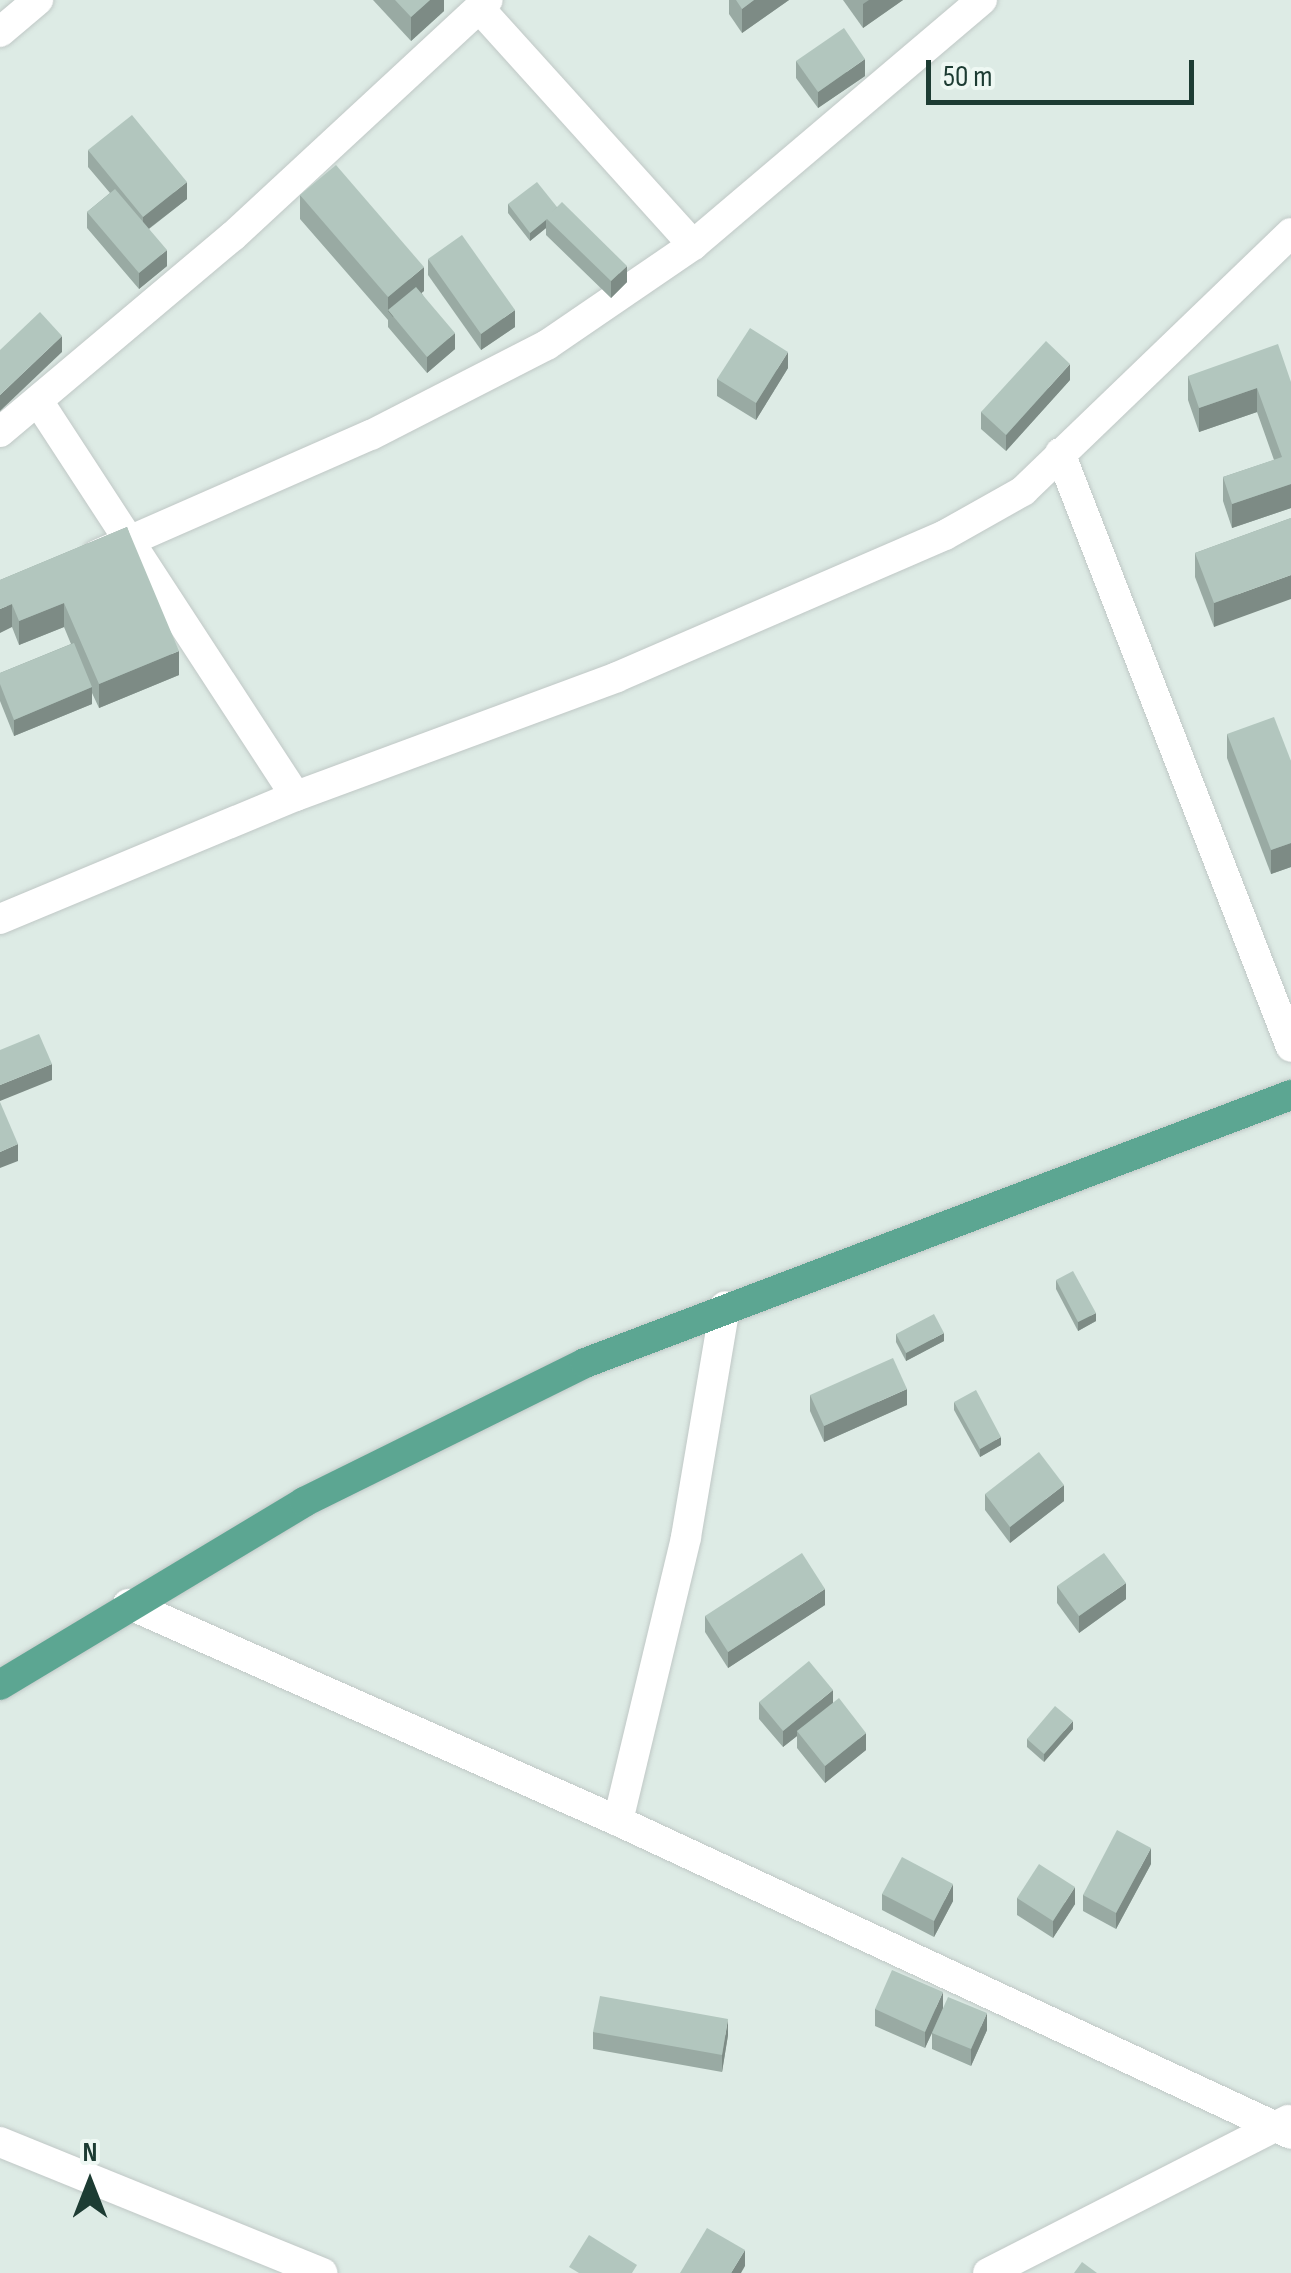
<!DOCTYPE html>
<style>
body{margin:0}
#map{position:relative;width:1291px;height:2273px;overflow:hidden;background:#ddebe5;font-family:"Sofia Sans Condensed",sans-serif}
div>[style]{position:absolute}
.roads{filter:drop-shadow(0 0 2px #c0c8c6) drop-shadow(0 0 2px #c0c8c6)}
.minor>*{height:30px;margin:-15px;padding:0 15px;transform-origin:15px;border-radius:15px;background:#fff}
.primary>*{height:30px;margin:-15px;padding:0 15px;transform-origin:15px;border-radius:15px;background:#5ca692}
.wall>*{inset:0;background:#99aaa3}
.shaded-wall>*{inset:0;background:#7d8b85}
.building>*{inset:0;background:#b2c6be}
span{translate:-50% -50%;white-space:nowrap;text-align:center;line-height:1.15;-webkit-text-stroke:9px #eef8f3;paint-order:stroke}
.north{position:absolute;left:40px;top:2133px;width:100px;height:100px;-webkit-text-stroke:8px #eef8f3;paint-order:stroke;rotate:0deg;font-size:28px;font-weight:700;line-height:40px;text-align:center;color:#1d3c33}
.north::after{content:'';display:block;margin:auto;width:35px;height:45px;background:#1d3c33;clip-path:polygon(50% 0,100% 100%,50% 72%,0 100%)}
.scale{position:absolute;left:926px;top:60px;width:268px;height:45px;box-sizing:border-box;border:5px solid #1d3c33;border-top:0;padding-left:12px;font-size:30px;line-height:35px;white-space:nowrap;color:#1d3c33;-webkit-text-stroke:8px #eef8f3;paint-order:stroke}
</style>
<div id="map">
<div class="roads">
<div class="minor">
<div style="left:480px;top:9px;width:318px;rotate:47.9deg"></div>
<div style="left:0;top:32px;width:50px;rotate:-40.1deg"></div>
<div style="left:40px;top:404px;width:468px;rotate:56.9deg"></div>
<div style="left:0;top:432px;width:304px;rotate:-40.1deg"></div>
<div style="left:233px;top:236px;width:347px;rotate:-42.8deg"></div>
<div style="left:1060px;top:453px;width:637px;rotate:68.75deg"></div>
<div style="left:97px;top:555px;width:299px;rotate:-23.7deg"></div>
<div style="left:371px;top:435px;width:198px;rotate:-27.1deg"></div>
<div style="left:547px;top:345px;width:177px;rotate:-34.4deg"></div>
<div style="left:693px;top:245px;width:379px;rotate:-40.3deg"></div>
<div style="left:0;top:919px;width:321px;rotate:-22.6deg"></div>
<div style="left:296px;top:796px;width:342px;rotate:-20.3deg"></div>
<div style="left:617px;top:677px;width:357px;rotate:-23.4deg"></div>
<div style="left:945px;top:535px;width:90px;rotate:-29.4deg"></div>
<div style="left:1023px;top:491px;width:372px;rotate:-43.9deg"></div>
<div style="left:128px;top:1604px;width:536px;rotate:23.89deg"></div>
<div style="left:618px;top:1821px;width:742px;rotate:24.94deg"></div>
<div style="left:618px;top:1821px;width:292px;rotate:-76.5deg"></div>
<div style="left:686px;top:1537px;width:234px;rotate:-80.4deg"></div>
<div style="left:0;top:2142px;width:348px;rotate:22.1deg"></div>
<div style="left:988px;top:2273px;width:337px;rotate:-27deg"></div>
</div>
<div class="primary">
<div style="left:0;top:1685px;width:355px;rotate:-31deg"></div>
<div style="left:304px;top:1502px;width:313px;rotate:-26.3deg"></div>
<div style="left:585px;top:1363px;width:755px;rotate:-20.79deg"></div>
</div>
</div>
<div class="wall">
<div style="clip-path:polygon(373px 0,444px 0,444px 11px,411px 41px)"></div>
<div style="clip-path:polygon(729px 0,789px 0,742px 33px,729px 14px)"></div>
<div style="clip-path:polygon(843px 0,903px 0,863px 28px)"></div>
<div style="clip-path:polygon(796px 61px,865px 76px,818px 108px,796px 78px)"></div>
<div style="clip-path:polygon(88px 150px,187px 199px,149px 229px,167px 266px,139px 289px,87px 228px,87px 212px,110px 193px,88px 167px)"></div>
<div style="clip-path:polygon(300px 195px,424px 291px,421px 292px,455px 349px,427px 373px,388px 327px,388px 320px,300px 219px)"></div>
<div style="clip-path:polygon(508px 204px,557px 207px,627px 282px,611px 298px,546px 235px,546px 228px,530px 241px,508px 213px)"></div>
<div style="clip-path:polygon(428px 259px,515px 327px,481px 350px,428px 275px)"></div>
<div style="clip-path:polygon(788px 368px,756px 420px,717px 396px,717px 379px)"></div>
<div style="clip-path:polygon(1188px 376px,1291px 382px,1291px 508px,1232px 528px,1223px 501px,1223px 477px,1274px 460px,1257px 412px,1199px 432px,1188px 400px)"></div>
<div style="clip-path:polygon(1070px 380px,1006px 451px,981px 429px,981px 412px)"></div>
<div style="clip-path:polygon(1291px 518px,1214px 627px,1195px 577px,1195px 553px)"></div>
<div style="clip-path:polygon(127px 527px,179px 675px,99px 708px,92px 693px,92px 704px,14px 736px,0 701px,0 673px,71px 644px,64px 627px,19px 645px,12px 627px,0 580px)"></div>
<div style="clip-path:polygon(1227px 734px,1291px 761px,1291px 867px,1271px 874px,1227px 758px)"></div>
<div style="clip-path:polygon(1056px 1280px,1096px 1321px,1078px 1331px,1056px 1289px)"></div>
<div style="clip-path:polygon(896px 1334px,944px 1341px,906px 1361px,896px 1342px)"></div>
<div style="clip-path:polygon(810px 1395px,907px 1405px,824px 1442px,810px 1411px)"></div>
<div style="clip-path:polygon(954px 1402px,1001px 1445px,980px 1457px,954px 1410px)"></div>
<div style="clip-path:polygon(985px 1494px,1064px 1501px,1010px 1543px,985px 1510px)"></div>
<div style="clip-path:polygon(1057px 1586px,1126px 1599px,1079px 1633px,1057px 1603px)"></div>
<div style="clip-path:polygon(825px 1605px,728px 1668px,705px 1632px,705px 1616px)"></div>
<div style="clip-path:polygon(759px 1702px,833px 1703px,866px 1750px,825px 1783px,797px 1748px,797px 1736px,783px 1747px,759px 1719px)"></div>
<div style="clip-path:polygon(1073px 1729px,1044px 1762px,1027px 1747px,1027px 1739px)"></div>
<div style="clip-path:polygon(1151px 1864px,1116px 1929px,1083px 1911px,1083px 1895px)"></div>
<div style="clip-path:polygon(882px 1894px,953px 1901px,934px 1937px,882px 1910px)"></div>
<div style="clip-path:polygon(1017px 1898px,1075px 1904px,1053px 1938px,1017px 1915px)"></div>
<div style="clip-path:polygon(943px 2008px,987px 2030px,971px 2066px,932px 2049px,932px 2033px,925px 2048px,875px 2026px,875px 2009px)"></div>
<div style="clip-path:polygon(593px 2032px,728px 2035px,722px 2072px,593px 2049px)"></div>
</div>
<div class="shaded-wall">
<div style="clip-path:polygon(430px 0,444px 0,444px 11px,411px 41px,411px 17px)"></div>
<div style="clip-path:polygon(754px 0,789px 0,742px 33px,742px 9px)"></div>
<div style="clip-path:polygon(869px 0,903px 0,863px 28px,863px 4px)"></div>
<div style="clip-path:polygon(865px 59px,865px 76px,818px 108px,818px 92px)"></div>
<div style="clip-path:polygon(187px 182px,187px 199px,143px 233px,143px 217px)"></div>
<div style="clip-path:polygon(546px 220px,546px 228px,530px 241px,530px 233px)"></div>
<div style="clip-path:polygon(167px 250px,167px 266px,139px 289px,139px 273px)"></div>
<div style="clip-path:polygon(627px 266px,627px 282px,611px 298px,611px 281px)"></div>
<div style="clip-path:polygon(424px 267px,424px 291px,393px 317px,388px 311px,388px 297px)"></div>
<div style="clip-path:polygon(515px 310px,515px 327px,481px 350px,481px 334px)"></div>
<div style="clip-path:polygon(455px 333px,455px 349px,427px 373px,427px 357px)"></div>
<div style="clip-path:polygon(62px 336px,62px 352px,0 411px,0 395px)"></div>
<div style="clip-path:polygon(788px 352px,788px 368px,756px 420px,756px 403px)"></div>
<div style="clip-path:polygon(1070px 364px,1070px 380px,1006px 451px,1006px 435px)"></div>
<div style="clip-path:polygon(1257px 388px,1257px 412px,1199px 432px,1199px 408px)"></div>
<div style="clip-path:polygon(1291px 484px,1291px 508px,1232px 528px,1232px 504px)"></div>
<div style="clip-path:polygon(1291px 575px,1291px 599px,1214px 627px,1214px 603px)"></div>
<div style="clip-path:polygon(64px 603px,64px 627px,19px 645px,19px 621px)"></div>
<div style="clip-path:polygon(12px 604px,12px 627px,0 633px,0 609px)"></div>
<div style="clip-path:polygon(179px 651px,179px 675px,99px 708px,99px 684px)"></div>
<div style="clip-path:polygon(92px 687px,92px 704px,14px 736px,14px 720px)"></div>
<div style="clip-path:polygon(1291px 843px,1291px 867px,1271px 874px,1271px 850px)"></div>
<div style="clip-path:polygon(52px 1064px,52px 1080px,0 1101px,0 1085px)"></div>
<div style="clip-path:polygon(18px 1144px,18px 1161px,0 1168px,0 1152px)"></div>
<div style="clip-path:polygon(1096px 1313px,1096px 1321px,1078px 1331px,1078px 1322px)"></div>
<div style="clip-path:polygon(944px 1333px,944px 1341px,906px 1361px,906px 1353px)"></div>
<div style="clip-path:polygon(907px 1389px,907px 1405px,824px 1442px,824px 1426px)"></div>
<div style="clip-path:polygon(1001px 1437px,1001px 1445px,980px 1457px,980px 1449px)"></div>
<div style="clip-path:polygon(1064px 1485px,1064px 1501px,1010px 1543px,1010px 1527px)"></div>
<div style="clip-path:polygon(1126px 1583px,1126px 1599px,1079px 1633px,1079px 1616px)"></div>
<div style="clip-path:polygon(825px 1589px,825px 1605px,728px 1668px,728px 1652px)"></div>
<div style="clip-path:polygon(833px 1690px,833px 1706px,797px 1731px,797px 1736px,783px 1747px,783px 1731px)"></div>
<div style="clip-path:polygon(1073px 1721px,1073px 1729px,1044px 1762px,1044px 1754px)"></div>
<div style="clip-path:polygon(866px 1733px,866px 1750px,825px 1783px,825px 1766px)"></div>
<div style="clip-path:polygon(1151px 1848px,1151px 1864px,1116px 1929px,1116px 1913px)"></div>
<div style="clip-path:polygon(953px 1884px,953px 1901px,934px 1937px,934px 1921px)"></div>
<div style="clip-path:polygon(1075px 1887px,1075px 1904px,1053px 1938px,1053px 1921px)"></div>
<div style="clip-path:polygon(943px 1992px,943px 2008px,925px 2048px,925px 2032px)"></div>
<div style="clip-path:polygon(987px 2013px,987px 2030px,971px 2066px,971px 2049px)"></div>
<div style="clip-path:polygon(728px 2019px,728px 2035px,722px 2072px,722px 2055px)"></div>
<div style="clip-path:polygon(745px 2250px,745px 2266px,741px 2273px,731px 2273px)"></div>
</div>
<div class="building">
<div style="clip-path:polygon(395px 0,430px 0,411px 17px)"></div>
<div style="clip-path:polygon(736px 0,754px 0,742px 9px)"></div>
<div style="clip-path:polygon(844px 28px,865px 59px,818px 92px,796px 61px)"></div>
<div style="clip-path:polygon(132px 115px,187px 182px,143px 217px,88px 150px)"></div>
<div style="clip-path:polygon(336px 165px,424px 267px,388px 297px,300px 195px)"></div>
<div style="clip-path:polygon(537px 182px,557px 207px,547px 219px,530px 233px,508px 204px)"></div>
<div style="clip-path:polygon(115px 189px,167px 250px,139px 273px,87px 212px)"></div>
<div style="clip-path:polygon(562px 202px,627px 266px,611px 281px,546px 218px)"></div>
<div style="clip-path:polygon(462px 235px,515px 310px,481px 334px,428px 259px)"></div>
<div style="clip-path:polygon(416px 287px,455px 333px,427px 357px,388px 310px)"></div>
<div style="clip-path:polygon(40px 312px,62px 336px,0 395px,0 350px)"></div>
<div style="clip-path:polygon(750px 328px,788px 352px,756px 403px,717px 379px)"></div>
<div style="clip-path:polygon(1046px 341px,1070px 364px,1006px 435px,981px 412px)"></div>
<div style="clip-path:polygon(1278px 344px,1291px 382px,1291px 484px,1232px 504px,1223px 477px,1282px 457px,1257px 388px,1199px 408px,1188px 376px)"></div>
<div style="clip-path:polygon(1291px 518px,1291px 575px,1214px 603px,1195px 553px)"></div>
<div style="clip-path:polygon(127px 527px,179px 651px,99px 684px,64px 603px,19px 621px,12px 604px,0 609px,0 580px)"></div>
<div style="clip-path:polygon(74px 643px,92px 687px,14px 720px,0 684px,0 673px)"></div>
<div style="clip-path:polygon(1274px 717px,1291px 761px,1291px 843px,1271px 850px,1227px 734px)"></div>
<div style="clip-path:polygon(39px 1034px,52px 1064px,0 1085px,0 1050px)"></div>
<div style="clip-path:polygon(0 1102px,18px 1144px,0 1152px)"></div>
<div style="clip-path:polygon(1073px 1271px,1096px 1313px,1078px 1322px,1056px 1280px)"></div>
<div style="clip-path:polygon(934px 1314px,944px 1333px,906px 1353px,896px 1334px)"></div>
<div style="clip-path:polygon(893px 1358px,907px 1389px,824px 1426px,810px 1395px)"></div>
<div style="clip-path:polygon(976px 1390px,1001px 1437px,980px 1449px,954px 1402px)"></div>
<div style="clip-path:polygon(1039px 1452px,1064px 1485px,1010px 1527px,985px 1494px)"></div>
<div style="clip-path:polygon(802px 1553px,825px 1589px,728px 1652px,705px 1616px)"></div>
<div style="clip-path:polygon(1104px 1553px,1126px 1583px,1079px 1616px,1057px 1586px)"></div>
<div style="clip-path:polygon(809px 1661px,833px 1690px,783px 1731px,759px 1702px)"></div>
<div style="clip-path:polygon(839px 1698px,866px 1733px,825px 1766px,797px 1731px)"></div>
<div style="clip-path:polygon(1055px 1706px,1073px 1721px,1044px 1754px,1027px 1739px)"></div>
<div style="clip-path:polygon(1117px 1830px,1151px 1848px,1116px 1913px,1083px 1895px)"></div>
<div style="clip-path:polygon(902px 1857px,953px 1884px,934px 1921px,882px 1894px)"></div>
<div style="clip-path:polygon(1039px 1864px,1075px 1887px,1053px 1921px,1017px 1898px)"></div>
<div style="clip-path:polygon(892px 1970px,943px 1992px,925px 2032px,875px 2009px)"></div>
<div style="clip-path:polygon(600px 1996px,728px 2019px,722px 2055px,593px 2032px)"></div>
<div style="clip-path:polygon(948px 1997px,987px 2013px,971px 2049px,932px 2033px)"></div>
<div style="clip-path:polygon(707px 2228px,745px 2250px,731px 2273px,680px 2273px)"></div>
<div style="clip-path:polygon(589px 2235px,637px 2265px,632px 2273px,579px 2273px,569px 2267px)"></div>
<div style="clip-path:polygon(1082px 2262px,1097px 2273px,1074px 2273px)"></div>
</div>
<div class="north">N</div>
<div class="scale">50 m</div>
</div>
